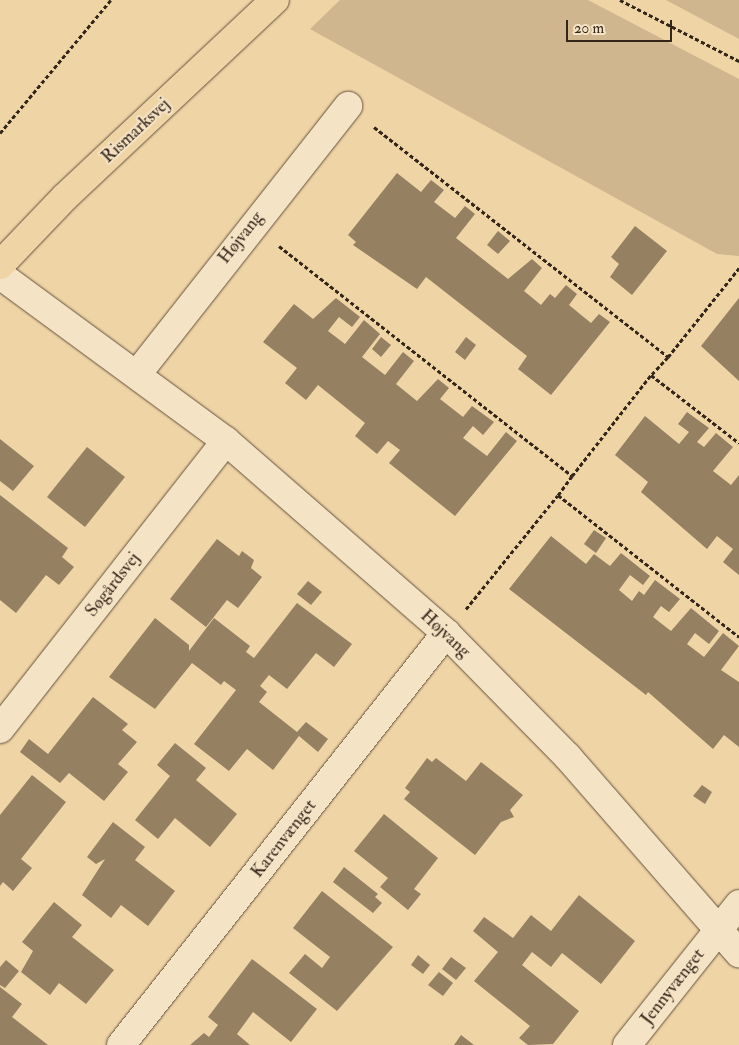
<!DOCTYPE html>
<meta charset="utf-8">
<style>
body{margin:0}
#map{position:relative;width:739px;height:1045px;overflow:hidden;background:#efd4a6;font-family:"IM FELL Double Pica",serif}
div>[style]{position:absolute}
.green>*{inset:0;background:#cfb68e}
.building>*{inset:0;background:#958062}
.path>*{height:3px;margin-top:-1.5px;transform-origin:0;background:repeating-linear-gradient(90deg,#342519 0 4px,transparent 0 6.5px)}
.roads{filter:drop-shadow(0 0 1px #63513c) drop-shadow(0 0 1px #63513c)}
.minor>*{height:28px;margin:-14px;padding:0 14px;transform-origin:14px;border-radius:14px;background:#f5e3c5}
.major>*{height:28px;margin:-14px;padding:0 14px;transform-origin:14px;border-radius:14px;background:#efd4a6}
span{translate:-50% -50%;white-space:nowrap;text-align:center;line-height:1.15;-webkit-text-stroke:4px #f5e3c5;paint-order:stroke}
.street-label{font-size:18px;color:#342519}
.scale{position:absolute;left:566px;top:20px;width:106px;height:22px;box-sizing:border-box;border:2px solid #342519;border-top:0;padding-left:6px;font-size:15px;line-height:18px;white-space:nowrap;color:#342519;-webkit-text-stroke:4px #f5e3c5;paint-order:stroke}
</style>
<div id="map">
<div class="green">
<div style="clip-path:polygon(340px 0,588px 0,739px 79px,739px 256px,717px 254px,310px 29px)"></div>
<div style="clip-path:polygon(666px 0,739px 0,739px 39px)"></div>
</div>
<div class="building">
<div style="clip-path:polygon(397px 173px,421px 192px,431px 180px,444px 190px,434px 202px,455px 218px,465px 206px,475px 214px,456px 238px,508px 279px,532px 259px,542px 268px,524px 291px,541px 305px,550px 294px,555px 298px,566px 285px,577px 294px,569px 305px,591px 323px,599px 314px,610px 322px,551px 395px,518px 369px,527px 356px,426px 277px,417px 289px,353px 245px,356px 242px,348px 235px)"></div>
<div style="clip-path:polygon(635px 226px,667px 251px,632px 295px,610px 277px,619px 264px,611px 257px)"></div>
<div style="clip-path:polygon(498px 231px,510px 241px,498px 254px,487px 245px)"></div>
<div style="clip-path:polygon(336px 298px,360px 317px,352px 327px,339px 317px,328px 331px,345px 344px,364px 320px,380px 334px,362px 357px,385px 375px,403px 352px,414px 361px,396px 384px,417px 401px,438px 379px,449px 388px,440px 399px,463px 417px,472px 406px,494px 422px,483px 435px,473px 426px,463px 438px,487px 456px,506px 432px,517px 441px,455px 516px,389px 463px,400px 450px,388px 441px,377px 454px,355px 436px,365px 423px,318px 385px,306px 400px,285px 383px,297px 368px,263px 342px,294px 304px,313px 319px)"></div>
<div style="clip-path:polygon(739px 298px,739px 381px,701px 346px)"></div>
<div style="clip-path:polygon(381px 337px,391px 345px,381px 357px,372px 349px)"></div>
<div style="clip-path:polygon(466px 337px,476px 345px,465px 360px,455px 352px)"></div>
<div style="clip-path:polygon(687px 412px,709px 428px,697px 442px,704px 447px,716px 433px,733px 447px,713px 471px,731px 485px,739px 475px,739px 575px,723px 562px,733px 549px,717px 536px,707px 549px,641px 492px,648px 482px,615px 455px,645px 416px,679px 444px,689px 432px,678px 424px)"></div>
<div style="clip-path:polygon(0 439px,34px 466px,13px 491px,0 481px)"></div>
<div style="clip-path:polygon(87px 447px,125px 477px,85px 527px,47px 497px)"></div>
<div style="clip-path:polygon(0 495px,68px 548px,62px 557px,74px 567px,59px 585px,46px 575px,16px 613px,0 600px)"></div>
<div style="clip-path:polygon(594px 530px,606px 538px,596px 553px,584px 544px)"></div>
<div style="clip-path:polygon(551px 536px,586px 564px,594px 554px,610px 566px,621px 553px,650px 576px,643px 585px,630px 575px,619px 590px,632px 601px,639px 591px,644px 595px,655px 580px,680px 599px,669px 612px,661px 606px,653px 617px,671px 631px,691px 608px,719px 631px,709px 644px,695px 633px,687px 644px,704px 657px,723px 633px,739px 646px,721px 670px,739px 682px,739px 747px,724px 735px,713px 749px,648px 692px,646px 695px,509px 589px)"></div>
<div style="clip-path:polygon(217px 539px,239px 556px,242px 551px,254px 560px,251px 568px,262px 577px,238px 608px,227px 600px,206px 627px,170px 599px)"></div>
<div style="clip-path:polygon(308px 581px,322px 592px,311px 605px,297px 594px)"></div>
<div style="clip-path:polygon(297px 603px,352px 644px,334px 667px,316px 653px,287px 689px,269px 675px,260px 686px,267px 692px,259px 702px,297px 732px,306px 722px,328px 739px,318px 752px,299px 736px,273px 770px,247px 749px,229px 771px,194px 744px,236px 690px,224px 681px,221px 685px,192px 663px,155px 709px,109px 677px,155px 618px,189px 645px,189px 651px,214px 618px,250px 646px,246px 652px,254px 658px)"></div>
<div style="clip-path:polygon(93px 697px,128px 724px,122px 730px,137px 742px,118px 764px,128px 772px,104px 801px,69px 773px,60px 783px,20px 752px,29px 739px,48px 754px)"></div>
<div style="clip-path:polygon(175px 743px,206px 768px,196px 780px,237px 814px,210px 847px,175px 818px,158px 839px,135px 820px,170px 776px,157px 765px)"></div>
<div style="clip-path:polygon(427px 758px,432px 762px,436px 758px,466px 781px,481px 762px,523px 795px,510px 810px,514px 817px,501px 822px,475px 855px,404px 799px,410px 792px,405px 788px)"></div>
<div style="clip-path:polygon(32px 775px,66px 802px,21px 859px,32px 868px,13px 891px,3px 882px,0 886px,0 815px)"></div>
<div style="clip-path:polygon(702px 785px,712px 792px,705px 804px,693px 796px)"></div>
<div style="clip-path:polygon(384px 814px,438px 858px,414px 889px,421px 894px,408px 910px,380px 887px,388px 878px,354px 851px)"></div>
<div style="clip-path:polygon(113px 822px,145px 847px,135px 860px,175px 891px,148px 926px,121px 905px,111px 918px,82px 895px,105px 859px,96px 864px,87px 857px)"></div>
<div style="clip-path:polygon(344px 867px,378px 894px,375px 897px,382px 903px,373px 913px,333px 882px)"></div>
<div style="clip-path:polygon(322px 891px,393px 947px,337px 1011px,289px 973px,305px 954px,322px 968px,330px 957px,293px 928px)"></div>
<div style="clip-path:polygon(579px 895px,635px 941px,601px 984px,562px 953px,551px 967px,532px 952px,522px 965px,579px 1011px,553px 1044px,528px 1045px,519px 1038px,530px 1026px,474px 981px,498px 952px,473px 931px,484px 917px,513px 938px,531px 915px,551px 931px)"></div>
<div style="clip-path:polygon(54px 902px,82px 925px,72px 937px,114px 970px,86px 1004px,59px 983px,50px 995px,21px 972px,33px 951px,22px 942px)"></div>
<div style="clip-path:polygon(418px 955px,430px 965px,423px 974px,411px 965px)"></div>
<div style="clip-path:polygon(451px 957px,466px 968px,456px 980px,442px 969px)"></div>
<div style="clip-path:polygon(252px 959px,317px 1009px,291px 1042px,253px 1012px,237px 1034px,250px 1045px,190px 1045px,204px 1033px,209px 1037px,218px 1025px,208px 1017px)"></div>
<div style="clip-path:polygon(6px 960px,19px 971px,5px 988px,0 985px,0 967px)"></div>
<div style="clip-path:polygon(439px 972px,453px 983px,443px 996px,428px 985px)"></div>
<div style="clip-path:polygon(0 987px,22px 1004px,12px 1017px,48px 1045px,0 1045px)"></div>
<div style="clip-path:polygon(461px 1035px,474px 1045px,454px 1045px)"></div>
</div>
<div class="path">
<div style="left:620px;top:0;width:134px;rotate:27.1deg"></div>
<div style="left:374px;top:127px;width:373px;rotate:38deg"></div>
<div style="left:668px;top:357px;width:25px;rotate:133deg"></div>
<div style="left:651px;top:375px;width:111px;rotate:37.7deg"></div>
<div style="left:0;top:133px;width:173px;rotate:-50.2deg"></div>
<div style="left:279px;top:246px;width:372px;rotate:38.1deg"></div>
<div style="left:572px;top:476px;width:24px;rotate:126deg"></div>
<div style="left:558px;top:495px;width:230px;rotate:38.1deg"></div>
<div style="left:668px;top:357px;width:114px;rotate:-51.4deg"></div>
<div style="left:572px;top:476px;width:128px;rotate:-52deg"></div>
<div style="left:466px;top:609px;width:146px;rotate:-51.1deg"></div>
</div>
<div class="roads">
<div class="minor">
<div style="left:0;top:275px;width:280px;rotate:36.3deg"></div>
<div style="left:226px;top:441px;width:292px;rotate:41.1deg"></div>
<div style="left:446px;top:633px;width:173px;rotate:45.5deg"></div>
<div style="left:567px;top:756px;width:262px;rotate:48.9deg"></div>
<div style="left:138px;top:373px;width:340px;rotate:-51.8deg"></div>
<div style="left:0;top:729px;width:366px;rotate:-51.9deg"></div>
<div style="left:121px;top:1045px;width:525px;rotate:-51.73deg"></div>
<div style="left:627px;top:1045px;width:180px;rotate:-51.5deg"></div>
</div>
<div class="major">
<div style="left:0;top:265px;width:94px;rotate:-46.3deg"></div>
<div style="left:65px;top:197px;width:288px;rotate:-43.2deg"></div>
</div>
</div>
<div class="street-label">
<span style="left:136px;top:131px;rotate:-43deg">Rismarksvej</span>
<span style="left:241px;top:238px;rotate:-52deg">Højvang</span>
<span style="left:113px;top:585px;rotate:-52deg">Søgårdsvej</span>
<span style="left:445px;top:634px;rotate:43deg">Højvang</span>
<span style="left:284px;top:839px;rotate:-52deg">Karenvænget</span>
<span style="left:673px;top:987px;rotate:-52deg">Jennyvænget</span>
</div>
<div class="scale">20 m</div>
</div>
